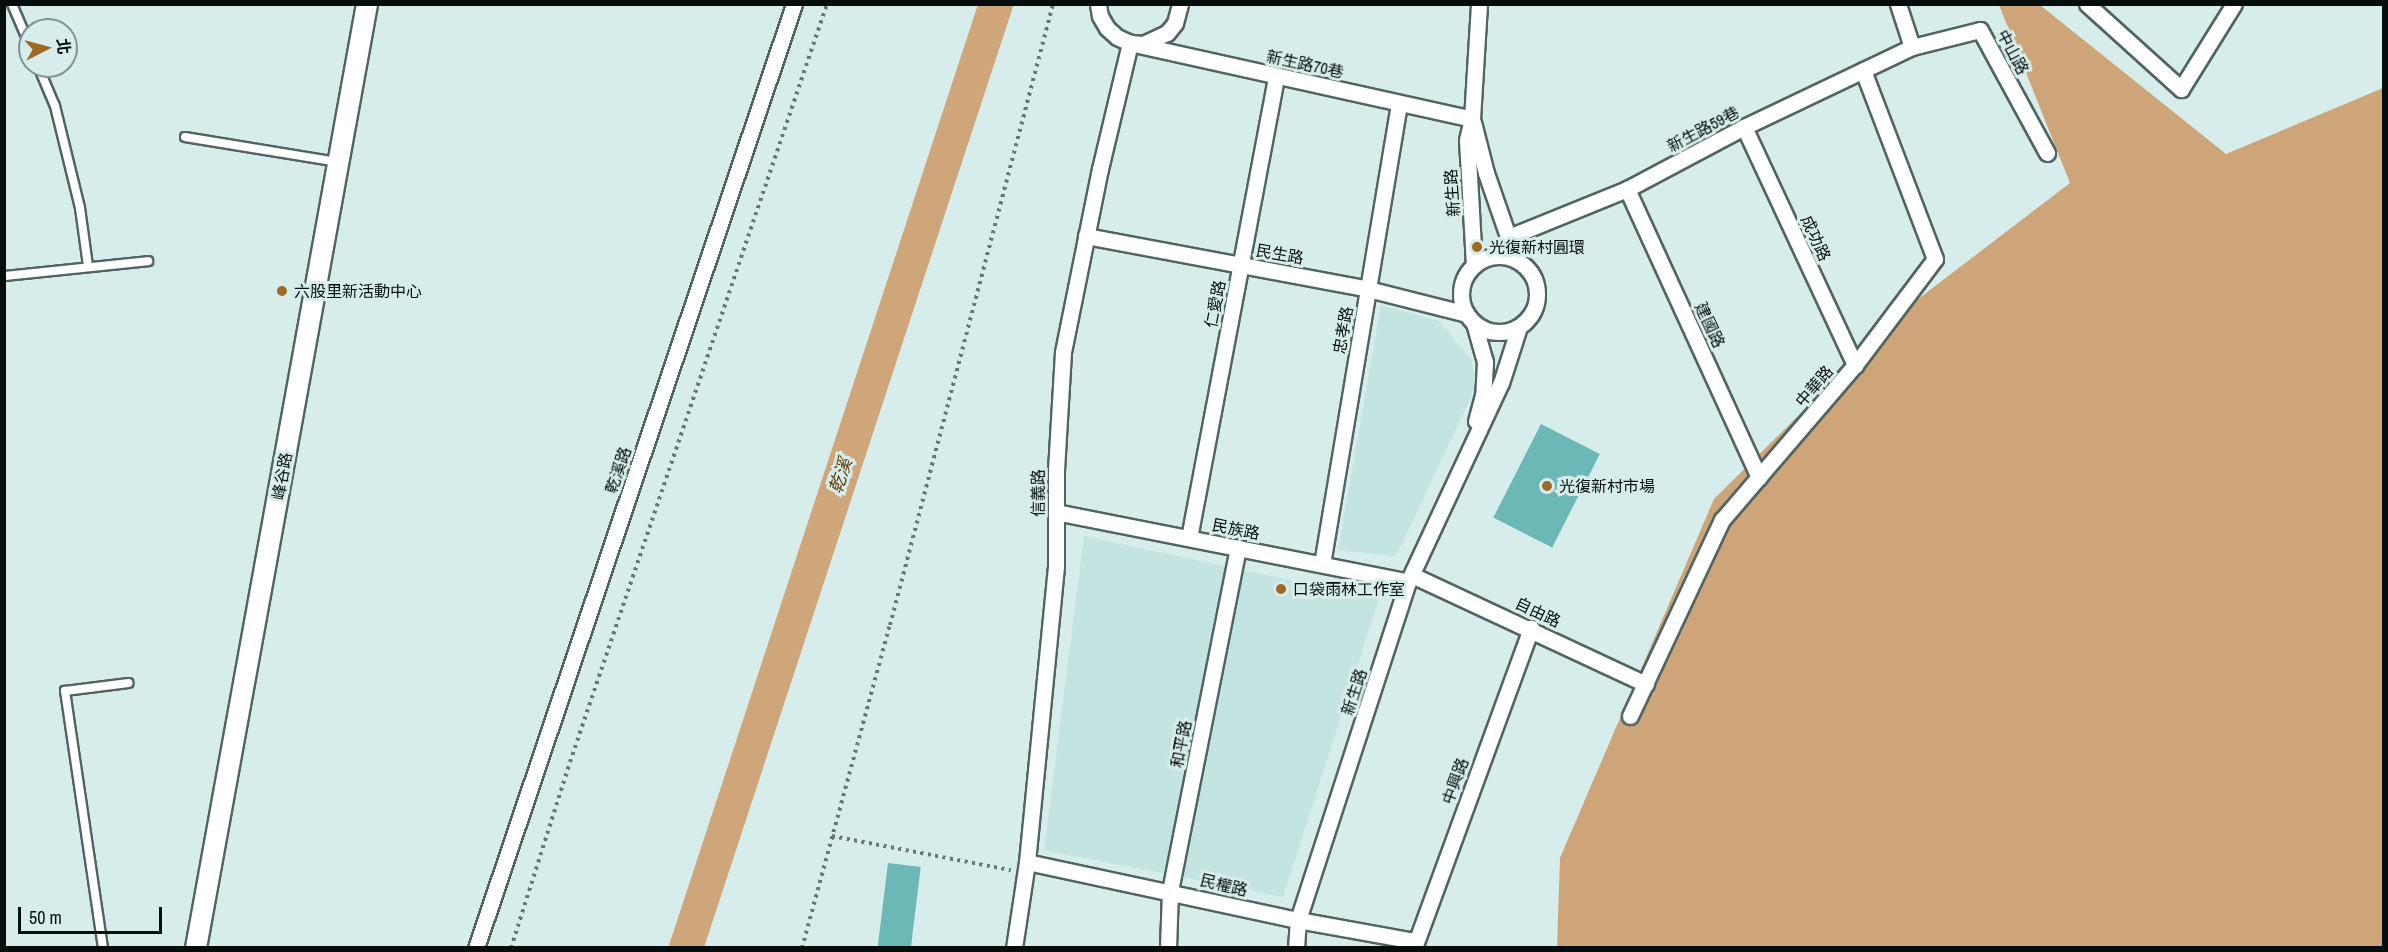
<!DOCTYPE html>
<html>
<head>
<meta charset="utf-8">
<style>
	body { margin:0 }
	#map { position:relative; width:2388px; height:952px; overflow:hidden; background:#d7edec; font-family:"Archivo Narrow","Noto Sans TC",sans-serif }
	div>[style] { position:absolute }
	.built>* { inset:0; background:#c4e4e2 }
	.forest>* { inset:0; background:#cea579 }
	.river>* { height:34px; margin:-17px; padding:0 17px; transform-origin:17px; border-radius:17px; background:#cfa679 }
	.building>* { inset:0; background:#6bb8b6; transform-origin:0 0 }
	.path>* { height:4px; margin-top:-2px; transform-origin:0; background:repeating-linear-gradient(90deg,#687676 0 3px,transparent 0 7.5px) }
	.roads { filter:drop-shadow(2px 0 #516463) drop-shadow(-2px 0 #516463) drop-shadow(0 2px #516463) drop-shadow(0 -2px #516463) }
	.service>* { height:8px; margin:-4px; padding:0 4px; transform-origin:4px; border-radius:4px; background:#fff }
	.minor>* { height:15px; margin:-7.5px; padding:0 7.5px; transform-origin:7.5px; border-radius:7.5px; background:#fff }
	.minor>.ring { margin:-7.5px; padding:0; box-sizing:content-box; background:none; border:15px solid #fff; border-radius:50% }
	.tertiary>* { height:20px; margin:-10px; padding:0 10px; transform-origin:10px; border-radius:10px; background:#fff }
	.dots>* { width:16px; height:16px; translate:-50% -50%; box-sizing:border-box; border:3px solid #d7edec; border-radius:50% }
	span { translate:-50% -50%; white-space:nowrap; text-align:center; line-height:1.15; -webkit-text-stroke:6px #d7edec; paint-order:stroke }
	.street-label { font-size:16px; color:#060d0d }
	.poi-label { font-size:16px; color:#060d0d }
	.left { translate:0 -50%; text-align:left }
	.water-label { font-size:18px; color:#633b01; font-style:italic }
	.frame { position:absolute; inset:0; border:6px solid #060d0d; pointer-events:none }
	.north { position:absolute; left:18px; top:18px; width:60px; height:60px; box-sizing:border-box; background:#d7edec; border:2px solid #839393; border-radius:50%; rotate:84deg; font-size:16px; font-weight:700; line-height:24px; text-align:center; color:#060d0d }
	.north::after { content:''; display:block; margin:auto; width:21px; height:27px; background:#9f6923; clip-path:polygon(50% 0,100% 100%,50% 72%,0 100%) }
	.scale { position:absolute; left:18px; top:907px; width:144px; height:27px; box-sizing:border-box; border:3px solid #060d0d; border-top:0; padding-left:8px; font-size:18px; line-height:21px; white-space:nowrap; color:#060d0d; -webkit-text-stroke:4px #d7edec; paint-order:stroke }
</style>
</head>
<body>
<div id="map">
	<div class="built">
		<i style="clip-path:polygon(1381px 305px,1439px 321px,1472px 361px,1475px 389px,1396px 556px,1338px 550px)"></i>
		<i style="clip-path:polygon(1084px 536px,1379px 599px,1283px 897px,1044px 850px)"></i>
	</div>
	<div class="forest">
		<i style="clip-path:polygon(1999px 5px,2040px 5px,2226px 154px,2383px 88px,2383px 947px,1557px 948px,1560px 858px,1714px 499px,1909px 306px,2070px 183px)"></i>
	</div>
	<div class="river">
		<i style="left:686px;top:948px;width:994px;rotate:-71.82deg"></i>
	</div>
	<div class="building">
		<i style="left:1541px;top:424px;width:66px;height:105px;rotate:27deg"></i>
		<i style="left:888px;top:863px;width:33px;height:86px;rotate:7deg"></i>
	</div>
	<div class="path">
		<i style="left:832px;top:836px;width:182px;rotate:10.8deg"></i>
		<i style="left:511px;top:948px;width:195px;rotate:-72.4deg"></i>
		<i style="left:570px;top:762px;width:800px;rotate:-71.27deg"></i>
		<i style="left:802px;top:948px;width:335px;rotate:-74.8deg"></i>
		<i style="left:890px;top:625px;width:642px;rotate:-75.29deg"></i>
	</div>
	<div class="roads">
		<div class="service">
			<i style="left:12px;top:4px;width:46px;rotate:66.8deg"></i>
			<i style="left:38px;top:66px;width:43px;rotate:67deg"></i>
			<i style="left:55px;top:106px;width:105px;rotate:76.2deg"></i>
			<i style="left:80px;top:208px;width:59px;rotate:82.1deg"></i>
			<i style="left:185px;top:137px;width:154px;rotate:9.3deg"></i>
			<i style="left:4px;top:276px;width:145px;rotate:-5.9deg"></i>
			<i style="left:103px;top:948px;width:260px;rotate:-98.4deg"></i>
			<i style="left:65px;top:691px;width:64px;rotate:-7.1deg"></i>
		</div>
		<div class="minor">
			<i style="left:1098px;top:4px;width:12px;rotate:81deg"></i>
			<i style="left:1100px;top:16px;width:14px;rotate:60deg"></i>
			<i style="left:1107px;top:28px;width:13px;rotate:42deg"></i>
			<i style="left:1117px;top:37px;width:14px;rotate:25deg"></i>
			<i style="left:1130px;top:43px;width:13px;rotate:4deg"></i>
			<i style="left:1143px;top:44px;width:26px;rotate:-25deg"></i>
			<i style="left:1167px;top:33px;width:13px;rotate:-51deg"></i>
			<i style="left:1175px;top:23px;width:20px;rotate:-75deg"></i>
			<i style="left:1898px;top:4px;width:45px;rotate:72deg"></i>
			<i style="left:2087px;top:4px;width:127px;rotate:42.1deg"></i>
			<i style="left:2181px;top:89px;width:100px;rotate:-58.1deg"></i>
			<i style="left:1473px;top:122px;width:53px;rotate:75.7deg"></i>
			<i style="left:1486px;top:173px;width:76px;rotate:70.9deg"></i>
			<i style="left:1744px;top:127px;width:263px;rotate:65deg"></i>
			<i style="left:1627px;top:189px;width:317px;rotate:65.4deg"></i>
			<i style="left:1086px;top:236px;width:287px;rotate:10.6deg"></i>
			<i style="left:1368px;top:289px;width:102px;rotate:14.2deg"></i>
			<i style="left:1509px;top:237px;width:127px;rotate:-22.1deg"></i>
			<i style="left:1627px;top:189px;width:132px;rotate:-27.9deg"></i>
			<i style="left:1744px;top:127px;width:186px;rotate:-25.5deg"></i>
			<i style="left:1912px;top:47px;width:70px;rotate:-14deg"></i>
			<i style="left:1980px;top:30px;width:140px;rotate:61.4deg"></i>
			<i class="ring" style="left:1461px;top:256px;width:61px;height:61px"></i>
			<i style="left:1474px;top:265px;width:125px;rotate:-93.2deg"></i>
			<i style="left:1467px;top:140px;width:22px;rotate:-77deg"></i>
			<i style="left:1472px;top:119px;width:115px;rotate:-86.5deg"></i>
			<i style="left:1474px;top:323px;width:41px;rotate:74.2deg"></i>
			<i style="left:1485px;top:362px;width:33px;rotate:93deg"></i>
			<i style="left:1483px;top:395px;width:27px;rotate:105deg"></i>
			<i style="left:1056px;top:512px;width:359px;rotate:11.2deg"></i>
			<i style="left:1189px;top:538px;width:470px;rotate:-79.3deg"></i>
			<i style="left:1322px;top:564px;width:467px;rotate:-80.5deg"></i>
			<i style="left:1412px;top:575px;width:258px;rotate:25deg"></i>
			<i style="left:1630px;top:716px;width:217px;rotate:-64.9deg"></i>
			<i style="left:1722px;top:520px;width:204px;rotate:-49.4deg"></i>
			<i style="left:1855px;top:365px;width:133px;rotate:-53deg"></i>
			<i style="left:1935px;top:259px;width:202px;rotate:-110.9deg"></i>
			<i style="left:1027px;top:862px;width:277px;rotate:12.1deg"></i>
			<i style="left:1298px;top:920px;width:119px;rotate:10.2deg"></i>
			<i style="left:476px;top:948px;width:996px;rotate:-71.38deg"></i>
			<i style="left:1014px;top:948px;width:87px;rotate:-81.4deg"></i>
			<i style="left:1027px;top:862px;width:297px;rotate:-84.4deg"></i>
			<i style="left:1056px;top:566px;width:96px;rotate:-90deg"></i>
			<i style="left:1056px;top:470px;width:118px;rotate:-86.6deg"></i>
			<i style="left:1063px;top:352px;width:187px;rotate:-78.6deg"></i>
			<i style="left:1100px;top:169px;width:130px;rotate:-76.6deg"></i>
			<i style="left:1130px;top:43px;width:350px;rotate:12.5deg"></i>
			<i style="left:1168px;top:948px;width:57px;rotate:-88deg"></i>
			<i style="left:1170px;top:891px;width:350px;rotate:-78.8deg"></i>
			<i style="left:1296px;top:948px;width:28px;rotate:-86deg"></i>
			<i style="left:1298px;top:920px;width:355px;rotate:-72deg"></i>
			<i style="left:1408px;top:582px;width:220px;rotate:-65deg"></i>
			<i style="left:1501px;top:383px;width:59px;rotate:-72.2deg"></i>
			<i style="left:1414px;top:948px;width:341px;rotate:-69.9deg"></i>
		</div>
		<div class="tertiary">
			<i style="left:196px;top:948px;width:959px;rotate:-79.73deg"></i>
		</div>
	</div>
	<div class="dots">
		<i style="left:1477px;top:247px;background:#9f6923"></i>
		<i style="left:282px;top:291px;background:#9f6923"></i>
		<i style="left:1547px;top:486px;background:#9f6923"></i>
		<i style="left:1281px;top:589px;background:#9f6923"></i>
	</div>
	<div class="street-label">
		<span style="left:2013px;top:52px;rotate:62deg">中山路</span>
		<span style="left:1305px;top:64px;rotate:12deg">新生路70巷</span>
		<span style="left:1703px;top:129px;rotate:-28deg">新生路59巷</span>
		<span style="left:1452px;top:193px;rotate:-94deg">新生路</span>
		<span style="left:1816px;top:238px;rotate:65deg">成功路</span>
		<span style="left:1280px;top:254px;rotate:10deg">民生路</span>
		<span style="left:1215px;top:304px;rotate:-79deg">仁愛路</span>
		<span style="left:1710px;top:325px;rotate:65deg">建國路</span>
		<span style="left:1343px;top:330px;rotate:-80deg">忠孝路</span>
		<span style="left:1814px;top:386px;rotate:-49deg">中華路</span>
		<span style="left:618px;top:470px;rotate:-71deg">乾溪路</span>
		<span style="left:282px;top:476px;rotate:-80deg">峰谷路</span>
		<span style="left:1038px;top:493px;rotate:-90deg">信義路</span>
		<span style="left:1236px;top:529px;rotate:11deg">民族路</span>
		<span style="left:1538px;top:612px;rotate:25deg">自由路</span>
		<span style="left:1354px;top:692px;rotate:-72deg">新生路</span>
		<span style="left:1181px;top:744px;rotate:-79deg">和平路</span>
		<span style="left:1455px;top:781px;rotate:-70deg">中興路</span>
		<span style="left:1224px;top:885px;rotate:13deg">民權路</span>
	</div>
	<div class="poi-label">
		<span class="left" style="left:1489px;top:247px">光復新村圓環</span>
		<span class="left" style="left:294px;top:291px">六股里新活動中心</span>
		<span class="left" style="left:1559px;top:486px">光復新村市場</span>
		<span class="left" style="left:1293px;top:589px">口袋雨林工作室</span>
	</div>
	<div class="water-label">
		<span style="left:841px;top:476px;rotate:-72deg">乾溪</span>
	</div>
	<div class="frame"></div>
	<div class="north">北</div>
	<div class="scale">50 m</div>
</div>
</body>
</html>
